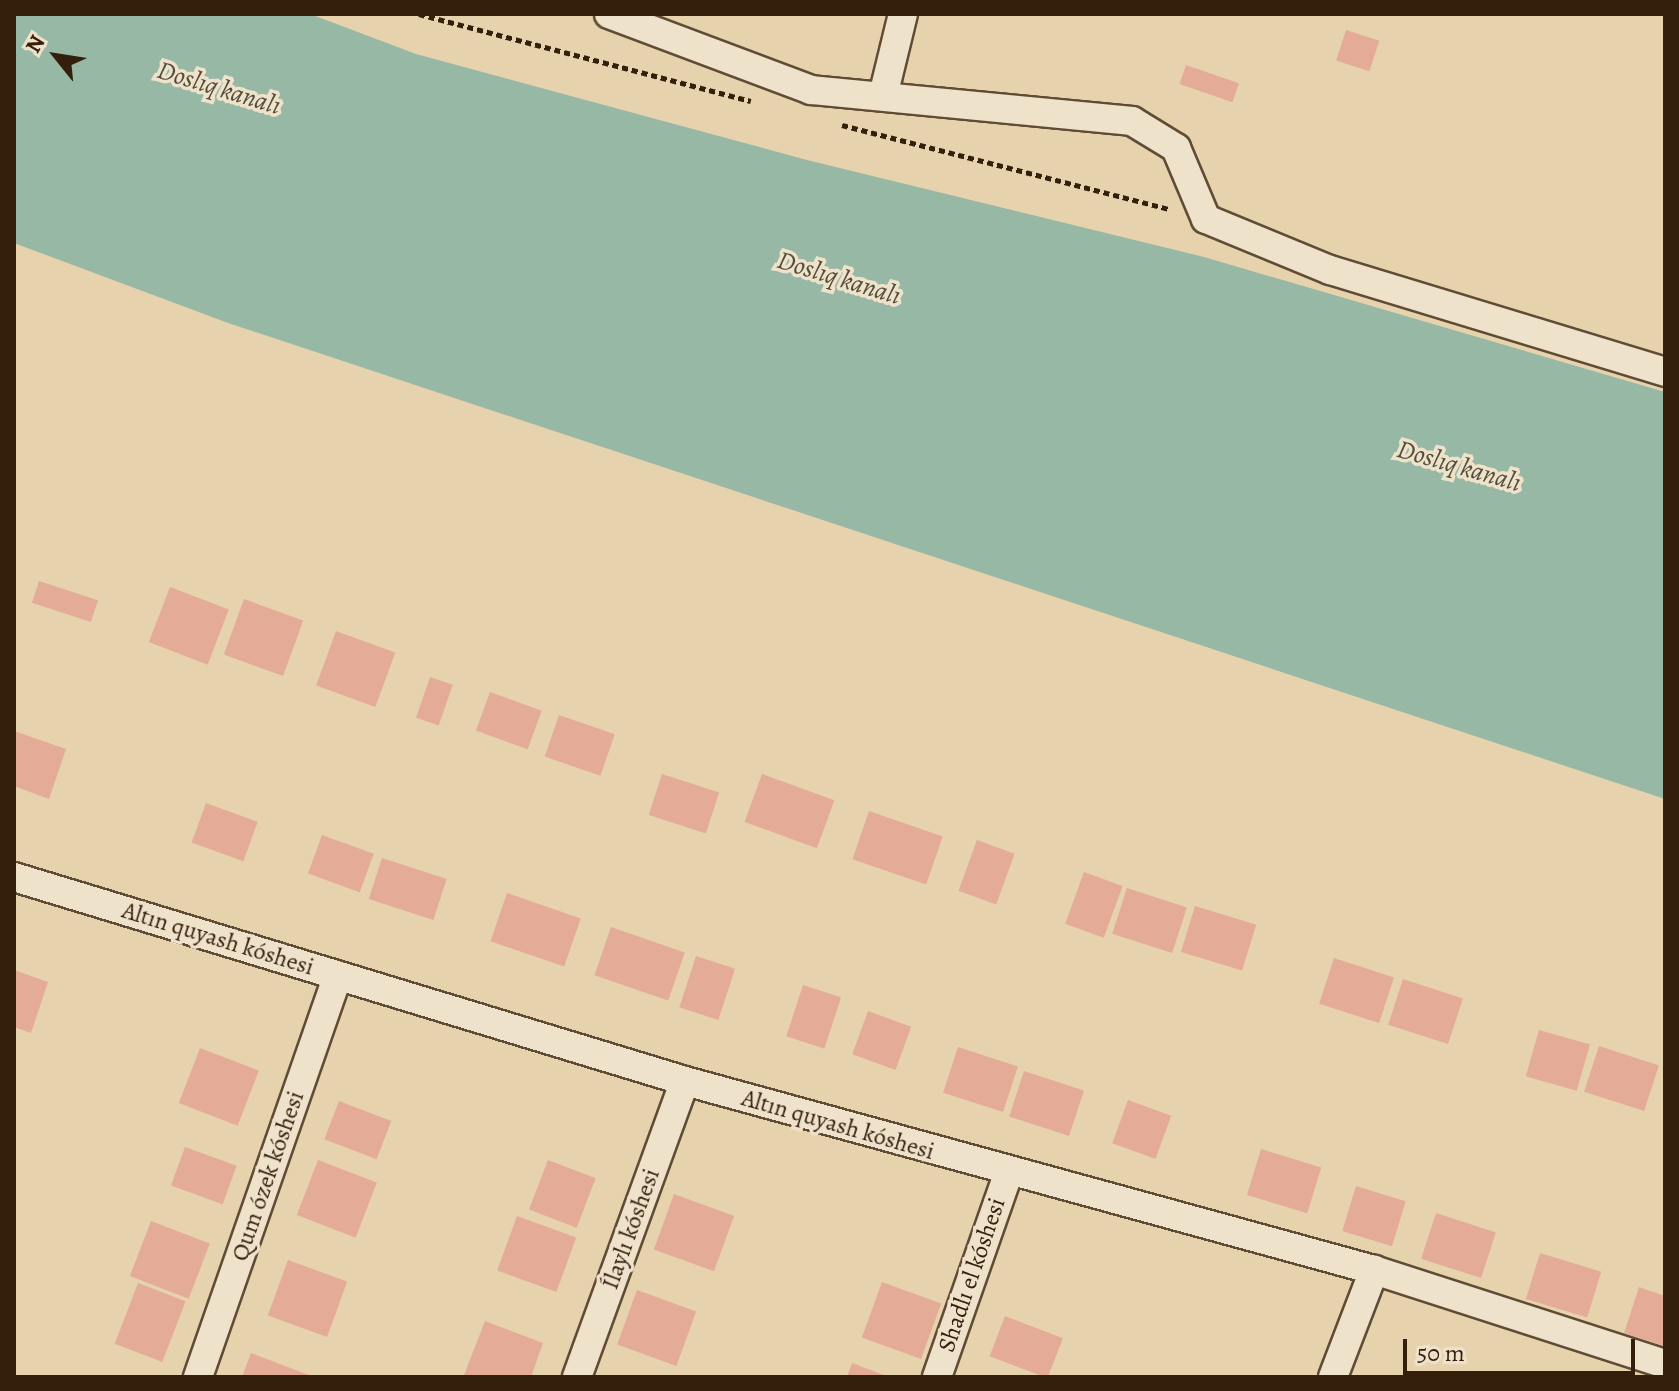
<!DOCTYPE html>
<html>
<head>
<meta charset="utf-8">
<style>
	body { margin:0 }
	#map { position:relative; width:1679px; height:1391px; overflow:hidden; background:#e6d2ad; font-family:Alegreya,serif }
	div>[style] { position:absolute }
	.water>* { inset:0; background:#97b8a5 }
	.building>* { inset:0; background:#e4ac97; transform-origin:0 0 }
	.path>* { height:5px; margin-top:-2.5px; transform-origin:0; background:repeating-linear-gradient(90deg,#341f0d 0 6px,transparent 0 10px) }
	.roads { filter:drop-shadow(2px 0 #604c35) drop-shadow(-2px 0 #604c35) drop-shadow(0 2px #604c35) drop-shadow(0 -2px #604c35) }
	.street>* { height:28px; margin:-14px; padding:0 14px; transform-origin:14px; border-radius:14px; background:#efe2ca }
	span { translate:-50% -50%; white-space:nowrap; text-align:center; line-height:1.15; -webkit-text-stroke:7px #efe2ca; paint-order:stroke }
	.street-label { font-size:24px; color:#341f0d }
	.water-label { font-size:26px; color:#524d3b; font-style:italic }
	.frame { position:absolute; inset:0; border:16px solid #341f0d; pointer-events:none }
	.north { position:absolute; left:16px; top:16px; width:80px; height:80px; -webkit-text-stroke:6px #efe2ca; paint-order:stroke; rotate:300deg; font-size:22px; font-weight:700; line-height:32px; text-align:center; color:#341f0d }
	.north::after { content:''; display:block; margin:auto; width:28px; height:36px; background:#341f0d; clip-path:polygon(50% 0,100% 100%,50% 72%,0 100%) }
	.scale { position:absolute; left:1403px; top:1339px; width:232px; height:36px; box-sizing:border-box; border:4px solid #341f0d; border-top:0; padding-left:10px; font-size:24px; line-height:28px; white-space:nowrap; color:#341f0d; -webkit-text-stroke:6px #efe2ca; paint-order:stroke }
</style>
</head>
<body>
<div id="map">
	<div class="water">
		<i style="clip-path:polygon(14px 14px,310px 14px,416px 54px,807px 160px,1204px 257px,1665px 392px,1665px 799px,228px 323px,14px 243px)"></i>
	</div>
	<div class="building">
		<i style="left:1346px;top:30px;width:35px;height:32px;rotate:18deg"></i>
		<i style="left:1186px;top:65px;width:56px;height:20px;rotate:19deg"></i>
		<i style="left:39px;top:581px;width:62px;height:23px;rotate:18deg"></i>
		<i style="left:170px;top:587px;width:63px;height:59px;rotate:21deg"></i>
		<i style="left:244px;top:599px;width:63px;height:59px;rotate:20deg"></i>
		<i style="left:336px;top:631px;width:63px;height:58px;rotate:20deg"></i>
		<i style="left:430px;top:677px;width:24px;height:43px;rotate:19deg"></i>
		<i style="left:490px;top:692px;width:55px;height:41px;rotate:20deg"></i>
		<i style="left:559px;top:715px;width:59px;height:44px;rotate:19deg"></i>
		<i style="clip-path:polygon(14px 731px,66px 749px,49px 799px,14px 786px)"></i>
		<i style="left:662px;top:774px;width:60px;height:43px;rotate:18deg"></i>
		<i style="left:762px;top:774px;width:77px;height:51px;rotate:20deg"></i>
		<i style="left:206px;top:803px;width:55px;height:42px;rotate:20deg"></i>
		<i style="left:869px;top:811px;width:78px;height:51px;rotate:19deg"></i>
		<i style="left:322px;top:835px;width:55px;height:41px;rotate:20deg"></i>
		<i style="left:977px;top:840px;width:40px;height:54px;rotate:20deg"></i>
		<i style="left:382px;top:858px;width:68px;height:43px;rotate:18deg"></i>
		<i style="left:1084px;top:872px;width:41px;height:55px;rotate:20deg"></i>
		<i style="left:1127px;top:888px;width:63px;height:48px;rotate:18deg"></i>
		<i style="left:507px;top:893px;width:78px;height:51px;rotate:19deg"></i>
		<i style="left:1195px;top:906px;width:64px;height:48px;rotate:17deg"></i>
		<i style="left:611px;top:927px;width:78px;height:51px;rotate:19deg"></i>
		<i style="left:696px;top:956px;width:41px;height:54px;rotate:18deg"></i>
		<i style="left:1334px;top:958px;width:63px;height:48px;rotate:18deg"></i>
		<i style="clip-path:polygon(14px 970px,48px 982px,31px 1033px,14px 1027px)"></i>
		<i style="left:1403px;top:979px;width:63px;height:48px;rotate:18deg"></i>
		<i style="left:803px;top:985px;width:40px;height:54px;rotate:18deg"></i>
		<i style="left:868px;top:1011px;width:46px;height:46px;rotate:20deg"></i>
		<i style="left:1539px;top:1030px;width:53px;height:48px;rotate:16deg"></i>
		<i style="left:1599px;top:1046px;width:63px;height:48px;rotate:18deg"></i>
		<i style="left:958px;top:1047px;width:63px;height:48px;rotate:18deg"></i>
		<i style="left:200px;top:1048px;width:63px;height:59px;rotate:21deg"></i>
		<i style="left:1024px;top:1071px;width:63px;height:48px;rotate:18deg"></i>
		<i style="left:1128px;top:1100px;width:46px;height:46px;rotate:20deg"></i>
		<i style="left:339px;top:1101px;width:56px;height:41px;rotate:21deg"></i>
		<i style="left:185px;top:1147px;width:55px;height:41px;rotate:20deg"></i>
		<i style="left:1261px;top:1149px;width:63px;height:48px;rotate:17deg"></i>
		<i style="left:318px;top:1160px;width:63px;height:59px;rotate:21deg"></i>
		<i style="left:548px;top:1160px;width:51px;height:53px;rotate:21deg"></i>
		<i style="left:1356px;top:1186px;width:52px;height:47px;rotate:17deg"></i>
		<i style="left:674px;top:1194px;width:64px;height:59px;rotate:20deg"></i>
		<i style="left:1436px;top:1213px;width:63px;height:48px;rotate:18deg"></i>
		<i style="left:517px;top:1216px;width:63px;height:58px;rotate:20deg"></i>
		<i style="left:151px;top:1221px;width:63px;height:59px;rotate:21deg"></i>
		<i style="left:1540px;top:1253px;width:64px;height:48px;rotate:17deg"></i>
		<i style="left:288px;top:1260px;width:63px;height:59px;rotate:20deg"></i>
		<i style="left:882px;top:1282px;width:63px;height:59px;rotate:20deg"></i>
		<i style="left:138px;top:1283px;width:51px;height:65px;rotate:21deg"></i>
		<i style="clip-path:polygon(1639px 1287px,1665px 1296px,1665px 1346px,1624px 1333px)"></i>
		<i style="left:637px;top:1290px;width:63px;height:58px;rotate:20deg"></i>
		<i style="left:1005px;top:1316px;width:62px;height:43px;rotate:21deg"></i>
		<i style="clip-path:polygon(485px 1321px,543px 1343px,531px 1377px,464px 1375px)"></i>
		<i style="clip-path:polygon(251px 1353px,309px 1375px,308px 1377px,242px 1377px)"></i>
		<i style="clip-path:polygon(852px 1363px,889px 1377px,847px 1377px)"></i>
	</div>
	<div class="path">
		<i style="left:419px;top:14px;width:343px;rotate:14.7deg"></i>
		<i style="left:842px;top:125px;width:338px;rotate:14.4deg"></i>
	</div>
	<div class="roads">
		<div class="street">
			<i style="left:609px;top:14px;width:216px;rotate:20.6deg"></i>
			<i style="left:811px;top:90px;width:322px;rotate:5.5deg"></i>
			<i style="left:1132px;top:121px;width:52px;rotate:31.5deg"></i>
			<i style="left:1176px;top:148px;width:77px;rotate:67.1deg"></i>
			<i style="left:1206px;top:219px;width:134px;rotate:22.4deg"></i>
			<i style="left:1330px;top:270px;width:350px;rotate:16.9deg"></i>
			<i style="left:883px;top:96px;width:84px;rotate:-76.3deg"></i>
			<i style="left:14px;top:877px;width:701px;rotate:16.91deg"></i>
			<i style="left:685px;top:1081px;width:714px;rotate:15.34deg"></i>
			<i style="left:1374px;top:1270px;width:306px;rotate:17.9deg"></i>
			<i style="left:198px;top:1377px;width:425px;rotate:-70.8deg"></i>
			<i style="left:577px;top:1377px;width:315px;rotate:-70deg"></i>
			<i style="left:937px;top:1377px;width:215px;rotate:-70.7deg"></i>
			<i style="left:1333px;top:1377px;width:115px;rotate:-69deg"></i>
		</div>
	</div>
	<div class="street-label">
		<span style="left:218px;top:939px;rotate:17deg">Altın quyash kóshesi</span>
		<span style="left:838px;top:1125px;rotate:16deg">Altın quyash kóshesi</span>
		<span style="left:268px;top:1176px;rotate:-71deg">Qum ózek kóshesi</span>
		<span style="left:631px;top:1229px;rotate:-70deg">Ílaylı kóshesi</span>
		<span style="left:972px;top:1275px;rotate:-71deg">Shadlı el kóshesi</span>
	</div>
	<div class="water-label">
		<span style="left:219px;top:88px;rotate:17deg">Doslıq kanalı</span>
		<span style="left:839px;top:278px;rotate:17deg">Doslıq kanalı</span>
		<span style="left:1459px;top:466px;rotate:16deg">Doslıq kanalı</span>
	</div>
	<div class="frame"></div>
	<div class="north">N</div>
	<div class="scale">50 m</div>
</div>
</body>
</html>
